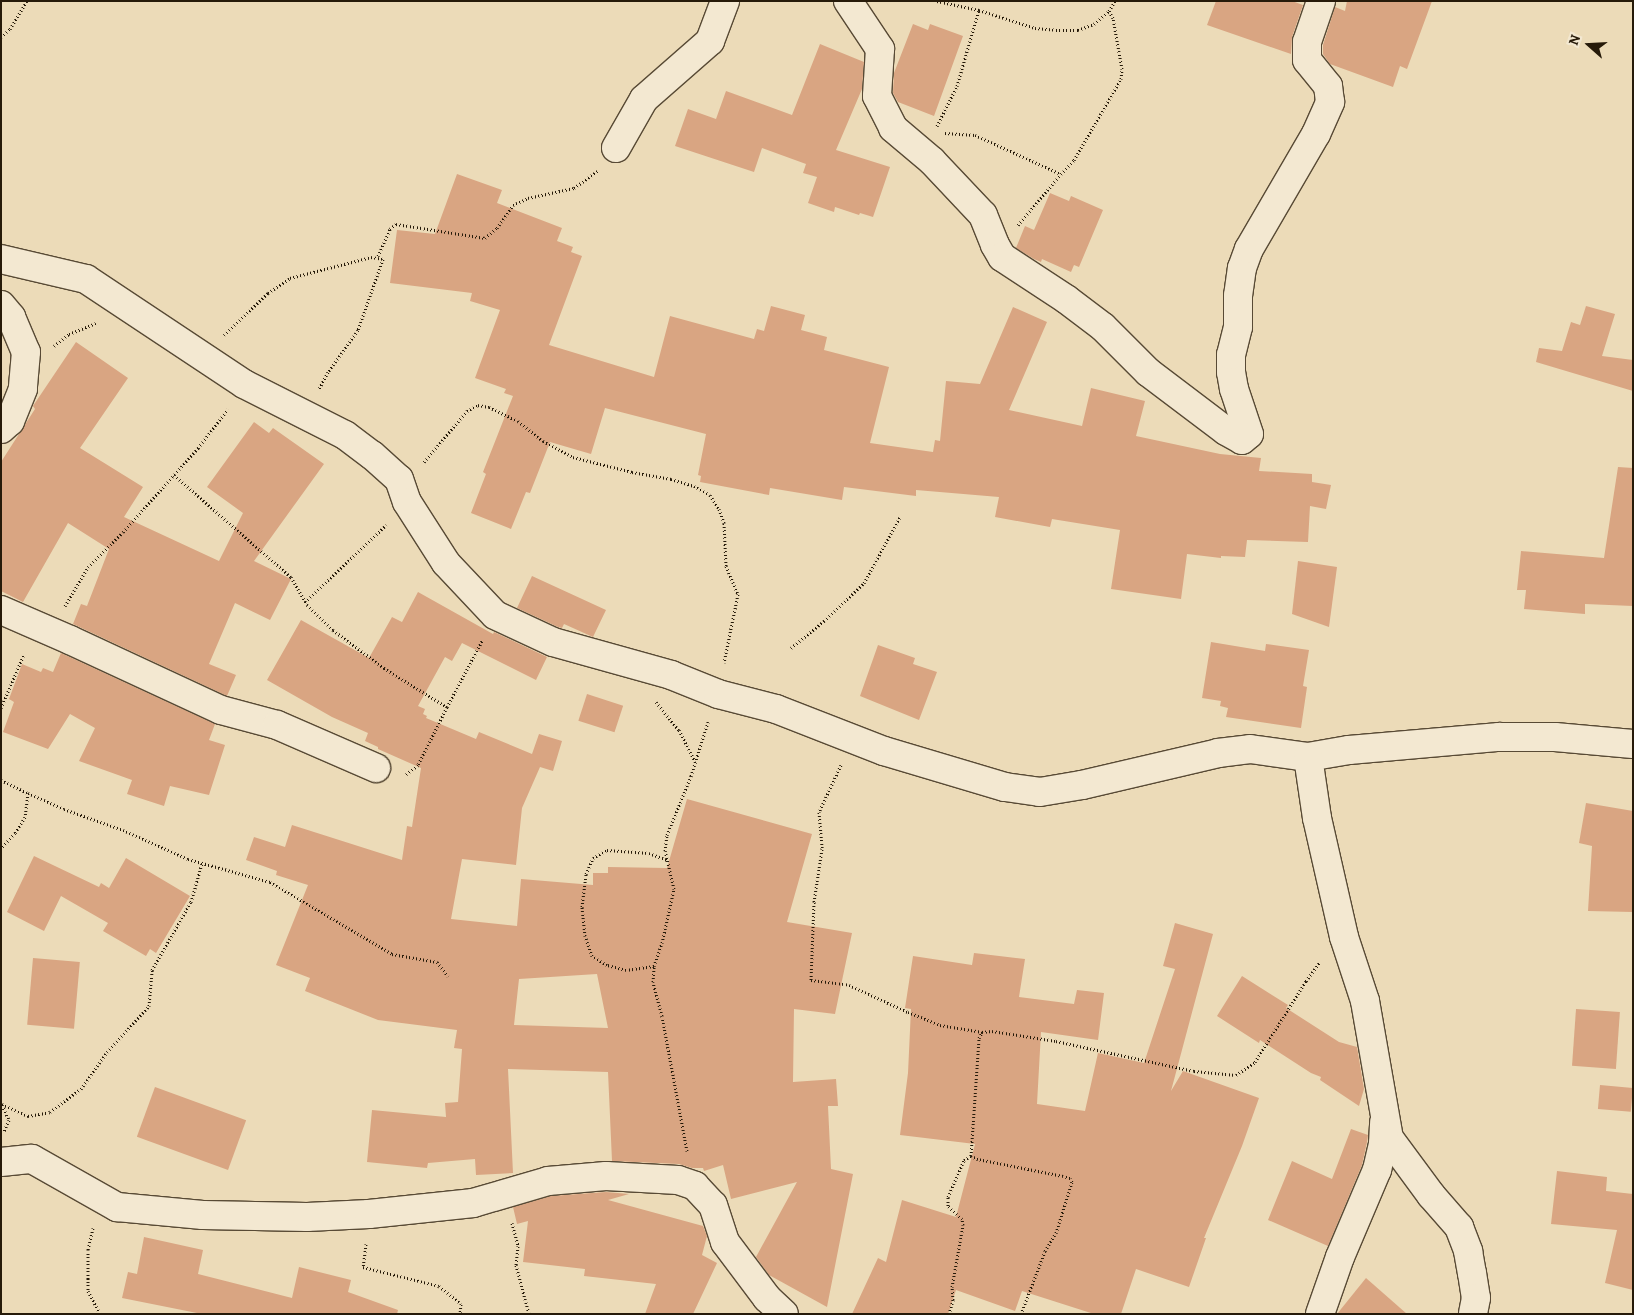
<!DOCTYPE html>
<html>
<head>
<meta charset="utf-8">
<style>
	body { margin:0 }
	#map { position:relative; width:1634px; height:1315px; overflow:hidden; background:#ecdbb8; font-family:Alegreya,serif }
	div>[style] { position:absolute }
	.building>* { inset:0; background:#d9a582; transform-origin:0 0 }
	.path>* { height:3px; margin-top:-1.5px; transform-origin:0; background:repeating-linear-gradient(90deg,#261a09 0 1px,transparent 0 3.5px) }
	.roads { filter:drop-shadow(1px 0 #584a35) drop-shadow(-1px 0 #584a35) drop-shadow(0 1px #584a35) drop-shadow(0 -1px #584a35) }
	.minor>* { height:28px; margin:-14px; padding:0 14px; transform-origin:14px; border-radius:14px; background:#f3e8d1 }
	span { translate:-50% -50%; white-space:nowrap; text-align:center; line-height:1.15; -webkit-text-stroke:4px #f3e8d1; paint-order:stroke }
	.frame { position:absolute; inset:0; border:2px solid #261a09; pointer-events:none }
	.north { position:absolute; left:1564px; top:20px; width:50px; height:50px; -webkit-text-stroke:4px #f3e8d1; paint-order:stroke; rotate:289deg; font-size:14px; font-weight:700; line-height:20px; text-align:center; color:#261a09 }
	.north::after { content:''; display:block; margin:auto; width:18px; height:22px; background:#261a09; clip-path:polygon(50% 0,100% 100%,50% 72%,0 100%) }
</style>
</head>
<body>
<div id="map">
	<div class="building">
		<i style="clip-path:polygon(1216px 1px,1292px 1px,1303px 5px,1292px 37px,1291px 54px,1207px 25px)"></i>
		<i style="clip-path:polygon(1347px 1px,1432px 1px,1407px 69px,1400px 66px,1393px 87px,1330px 64px,1323px 54px,1323px 45px,1335px 7px,1345px 11px)"></i>
		<i style="clip-path:polygon(913px 24px,928px 30px,930px 24px,963px 36px,934px 116px,898px 102px,893px 93px,894px 73px)"></i>
		<i style="clip-path:polygon(820px 44px,864px 62px,862px 89px,836px 150px,890px 167px,873px 217px,860px 213px,859px 215px,835px 207px,834px 212px,808px 203px,817px 177px,803px 173px,806px 164px,762px 148px,754px 172px,675px 146px,688px 109px,716px 119px,726px 91px,792px 115px)"></i>
		<i style="clip-path:polygon(457px 174px,502px 190px,497px 203px,562px 228px,557px 241px,573px 247px,571px 252px,582px 256px,549px 345px,654px 377px,670px 316px,754px 339px,757px 329px,764px 331px,771px 306px,805px 315px,801px 330px,827px 337px,824px 350px,889px 367px,870px 443px,933px 452px,935px 440px,940px 441px,946px 381px,980px 384px,1013px 307px,1047px 322px,1009px 410px,1082px 426px,1091px 388px,1145px 401px,1136px 436px,1220px 454px,1261px 458px,1259px 471px,1312px 474px,1312px 482px,1331px 485px,1326px 509px,1310px 506px,1308px 542px,1247px 540px,1245px 557px,1221px 556px,1221px 558px,1187px 554px,1181px 599px,1111px 589px,1120px 530px,1052px 519px,1050px 527px,995px 517px,999px 497px,916px 490px,916px 496px,844px 487px,842px 500px,770px 488px,769px 495px,700px 482px,701px 476px,698px 475px,706px 434px,605px 408px,591px 454px,550px 442px,530px 493px,526px 492px,511px 529px,471px 513px,486px 474px,483px 472px,513px 396px,504px 393px,506px 389px,475px 378px,500px 310px,470px 301px,472px 293px,390px 283px,397px 230px,435px 234px)"></i>
		<i style="clip-path:polygon(1050px 193px,1069px 201px,1071px 196px,1103px 210px,1079px 267px,1074px 265px,1071px 272px,1042px 259px,1041px 262px,1034px 259px,1016px 248px,1025px 226px,1034px 230px)"></i>
		<i style="clip-path:polygon(1586px 306px,1615px 314px,1602px 356px,1633px 360px,1633px 391px,1536px 362px,1539px 348px,1562px 351px,1571px 322px,1580px 325px)"></i>
		<i style="clip-path:polygon(76px 342px,128px 378px,80px 448px,143px 487px,124px 517px,219px 561px,243px 513px,207px 487px,254px 422px,269px 433px,273px 428px,324px 464px,254px 561px,291px 579px,270px 620px,235px 603px,209px 664px,236px 675px,227px 696px,73px 624px,81px 604px,87px 606px,109px 549px,68px 523px,23px 602px,1px 591px,1px 462px,35px 409px,33px 406px)"></i>
		<i style="clip-path:polygon(1618px 467px,1633px 468px,1633px 606px,1585px 604px,1585px 614px,1524px 609px,1526px 590px,1517px 590px,1521px 551px,1604px 558px)"></i>
		<i style="clip-path:polygon(1298px 561px,1337px 567px,1329px 627px,1292px 614px)"></i>
		<i style="clip-path:polygon(532px 576px,606px 610px,593px 637px,564px 624px,562px 628px,558px 627px,517px 608px)"></i>
		<i style="clip-path:polygon(evenodd,418px 592px,493px 634px,494px 632px,547px 657px,536px 680px,462px 643px,452px 661px,445px 657px,418px 706px,425px 709px,423px 714px,427px 716px,426px 718px,476px 739px,479px 732px,532px 754px,539px 734px,562px 741px,553px 771px,540px 767px,522px 808px,516px 865px,462px 859px,451px 919px,517px 926px,521px 879px,593px 885px,593px 873px,608px 873px,608px 867px,667px 868px,687px 799px,812px 834px,787px 922px,852px 933px,835px 1014px,794px 1009px,793px 1082px,836px 1079px,838px 1106px,828px 1106px,831px 1169px,853px 1174px,827px 1307px,769px 1275px,756px 1257px,797px 1182px,731px 1199px,723px 1165px,704px 1171px,703px 1168px,692px 1168px,679px 1164px,612px 1161px,608px 1072px,508px 1069px,513px 1173px,476px 1175px,475px 1159px,428px 1163px,427px 1168px,367px 1162px,372px 1110px,446px 1117px,445px 1103px,458px 1102px,462px 1049px,454px 1048px,457px 1030px,378px 1020px,305px 991px,310px 978px,276px 965px,308px 885px,276px 875px,277px 871px,246px 860px,254px 837px,285px 847px,292px 825px,402px 860px,407px 826px,412px 827px,421px 768px,378px 749px,378px 747px,365px 741px,368px 733px,332px 717px,267px 680px,301px 620px,369px 658px,392px 617px,402px 622px,418px 592px,597px 974px,608px 1028px,514px 1025px,519px 979px,597px 974px)"></i>
		<i style="clip-path:polygon(1211px 642px,1265px 651px,1266px 644px,1309px 650px,1303px 686px,1307px 687px,1301px 728px,1226px 717px,1228px 708px,1220px 706px,1221px 701px,1202px 698px)"></i>
		<i style="clip-path:polygon(878px 645px,915px 658px,913px 664px,937px 672px,919px 720px,860px 696px)"></i>
		<i style="clip-path:polygon(61px 653px,215px 724px,209px 740px,225px 745px,209px 795px,170px 786px,164px 806px,127px 794px,132px 780px,79px 761px,95px 728px,70px 714px,48px 749px,3px 732px,14px 702px,9px 699px,22px 664px,41px 672px,43px 668px,53px 672px)"></i>
		<i style="left:587px;top:694px;width:38px;height:28px;rotate:18deg"></i>
		<i style="clip-path:polygon(1586px 803px,1633px 811px,1633px 912px,1588px 911px,1592px 846px,1579px 843px)"></i>
		<i style="clip-path:polygon(34px 856px,99px 887px,101px 883px,109px 888px,126px 858px,190px 896px,156px 953px,150px 949px,146px 956px,103px 931px,108px 923px,61px 896px,44px 931px,7px 912px)"></i>
		<i style="clip-path:polygon(1175px 923px,1213px 934px,1171px 1091px,1183px 1071px,1259px 1098px,1242px 1146px,1204px 1238px,1206px 1238px,1189px 1287px,1136px 1269px,1121px 1314px,1094px 1314px,1022px 1291px,1015px 1311px,956px 1290px,948px 1314px,852px 1314px,878px 1258px,886px 1262px,902px 1200px,956px 1217px,975px 1144px,900px 1135px,908px 1073px,911px 1009px,905px 1008px,913px 956px,972px 965px,974px 953px,1025px 959px,1019px 997px,1074px 1004px,1077px 990px,1104px 993px,1098px 1040px,1041px 1032px,1037px 1104px,1085px 1111px,1098px 1053px,1144px 1063px,1175px 969px,1163px 966px)"></i>
		<i style="left:33px;top:958px;width:47px;height:67px;rotate:5deg"></i>
		<i style="clip-path:polygon(1242px 976px,1288px 1005px,1286px 1008px,1339px 1042px,1357px 1047px,1364px 1089px,1359px 1106px,1320px 1080px,1321px 1077px,1311px 1073px,1260px 1040px,1259px 1043px,1217px 1016px)"></i>
		<i style="left:1576px;top:1009px;width:44px;height:57px;rotate:4deg"></i>
		<i style="left:1600px;top:1085px;width:33px;height:24px;rotate:5deg"></i>
		<i style="left:155px;top:1087px;width:97px;height:53px;rotate:20deg"></i>
		<i style="clip-path:polygon(1351px 1129px,1368px 1135px,1367px 1142px,1362px 1165px,1328px 1246px,1268px 1220px,1292px 1161px,1332px 1179px)"></i>
		<i style="clip-path:polygon(1557px 1171px,1607px 1177px,1606px 1191px,1633px 1194px,1633px 1290px,1605px 1283px,1617px 1230px,1551px 1224px)"></i>
		<i style="clip-path:polygon(606px 1192px,629px 1194px,608px 1200px,703px 1226px,707px 1236px,702px 1255px,717px 1263px,693px 1314px,645px 1314px,656px 1284px,584px 1276px,585px 1269px,523px 1262px,528px 1221px,517px 1224px,513px 1207px,551px 1196px)"></i>
		<i style="clip-path:polygon(144px 1237px,203px 1250px,198px 1274px,292px 1298px,299px 1267px,351px 1280px,348px 1292px,398px 1310px,397px 1314px,202px 1314px,122px 1298px,128px 1272px,137px 1274px)"></i>
		<i style="clip-path:polygon(1366px 1278px,1407px 1314px,1337px 1314px)"></i>
	</div>
	<div class="path">
		<i style="left:937px;top:1px;width:43px;rotate:12.1deg"></i>
		<i style="left:979px;top:10px;width:59px;rotate:17.8deg"></i>
		<i style="left:1035px;top:28px;width:21px;rotate:5deg"></i>
		<i style="left:1056px;top:30px;width:22px"></i>
		<i style="left:1078px;top:30px;width:17px;rotate:-21deg"></i>
		<i style="left:1094px;top:24px;width:20px;rotate:-41deg"></i>
		<i style="left:1109px;top:11px;width:12px;rotate:-59deg"></i>
		<i style="left:1px;top:37px;width:12px;rotate:-42deg"></i>
		<i style="left:10px;top:29px;width:33px;rotate:-59deg"></i>
		<i style="left:937px;top:126px;width:45px;rotate:-63.4deg"></i>
		<i style="left:957px;top:86px;width:79px;rotate:-73.9deg"></i>
		<i style="left:945px;top:133px;width:30px;rotate:4deg"></i>
		<i style="left:975px;top:135px;width:94px;rotate:24.4deg"></i>
		<i style="left:1061px;top:174px;width:19px;rotate:-47deg"></i>
		<i style="left:1074px;top:160px;width:94px;rotate:-59.9deg"></i>
		<i style="left:1121px;top:79px;width:10px;rotate:-84deg"></i>
		<i style="left:1122px;top:69px;width:52px;rotate:-100deg"></i>
		<i style="left:1113px;top:18px;width:8px;rotate:-120deg"></i>
		<i style="left:1018px;top:225px;width:67px;rotate:-49.9deg"></i>
		<i style="left:378px;top:256px;width:30px;rotate:-66deg"></i>
		<i style="left:390px;top:229px;width:8px;rotate:-40deg"></i>
		<i style="left:396px;top:224px;width:90px;rotate:8.9deg"></i>
		<i style="left:485px;top:238px;width:16px;rotate:-40deg"></i>
		<i style="left:497px;top:228px;width:28px;rotate:-55deg"></i>
		<i style="left:513px;top:205px;width:17px;rotate:-25deg"></i>
		<i style="left:528px;top:198px;width:47px;rotate:-12.3deg"></i>
		<i style="left:574px;top:188px;width:29px;rotate:-36deg"></i>
		<i style="left:224px;top:335px;width:61px;rotate:-43.7deg"></i>
		<i style="left:268px;top:293px;width:27px;rotate:-34deg"></i>
		<i style="left:290px;top:278px;width:84px;rotate:-14.5deg"></i>
		<i style="left:371px;top:257px;width:12px;rotate:9deg"></i>
		<i style="left:383px;top:259px;width:75px;rotate:109.4deg"></i>
		<i style="left:358px;top:330px;width:52px;rotate:125.5deg"></i>
		<i style="left:328px;top:372px;width:19px;rotate:118deg"></i>
		<i style="left:54px;top:346px;width:19px;rotate:-39deg"></i>
		<i style="left:69px;top:334px;width:29px;rotate:-22deg"></i>
		<i style="left:424px;top:462px;width:67px;rotate:-49.9deg"></i>
		<i style="left:467px;top:411px;width:13px;rotate:-29deg"></i>
		<i style="left:478px;top:405px;width:11px;rotate:10deg"></i>
		<i style="left:489px;top:407px;width:32px;rotate:26deg"></i>
		<i style="left:518px;top:421px;width:32px;rotate:39deg"></i>
		<i style="left:543px;top:441px;width:34px;rotate:28deg"></i>
		<i style="left:573px;top:457px;width:61px;rotate:14.3deg"></i>
		<i style="left:632px;top:472px;width:40px;rotate:10deg"></i>
		<i style="left:671px;top:479px;width:24px;rotate:17deg"></i>
		<i style="left:694px;top:486px;width:18px;rotate:29deg"></i>
		<i style="left:710px;top:495px;width:17px;rotate:57deg"></i>
		<i style="left:719px;top:509px;width:15px;rotate:70deg"></i>
		<i style="left:724px;top:523px;width:43px;rotate:87.3deg"></i>
		<i style="left:726px;top:566px;width:30px;rotate:67deg"></i>
		<i style="left:738px;top:594px;width:70px;rotate:101.5deg"></i>
		<i style="left:174px;top:475px;width:155px;rotate:41.1deg"></i>
		<i style="left:291px;top:577px;width:32px;rotate:60deg"></i>
		<i style="left:307px;top:605px;width:36px;rotate:44deg"></i>
		<i style="left:333px;top:630px;width:64px;rotate:36.7deg"></i>
		<i style="left:384px;top:668px;width:74px;rotate:31.8deg"></i>
		<i style="left:447px;top:707px;width:65px;rotate:116.6deg"></i>
		<i style="left:418px;top:765px;width:16px;rotate:142deg"></i>
		<i style="left:305px;top:602px;width:112px;rotate:-43.5deg"></i>
		<i style="left:65px;top:606px;width:45px;rotate:-59.5deg"></i>
		<i style="left:88px;top:567px;width:49px;rotate:-45deg"></i>
		<i style="left:123px;top:532px;width:113px;rotate:-48.2deg"></i>
		<i style="left:198px;top:448px;width:49px;rotate:-52.4deg"></i>
		<i style="left:791px;top:648px;width:43px;rotate:-39.3deg"></i>
		<i style="left:824px;top:621px;width:55px;rotate:-43.5deg"></i>
		<i style="left:864px;top:583px;width:75px;rotate:-61.4deg"></i>
		<i style="left:656px;top:702px;width:36px;rotate:51deg"></i>
		<i style="left:679px;top:730px;width:35px;rotate:63deg"></i>
		<i style="left:447px;top:707px;width:75px;rotate:-62.1deg"></i>
		<i style="left:1px;top:708px;width:59px;rotate:-66.9deg"></i>
		<i style="left:841px;top:765px;width:52px;rotate:115.1deg"></i>
		<i style="left:819px;top:812px;width:37px;rotate:85deg"></i>
		<i style="left:822px;top:849px;width:54px;rotate:98.6deg"></i>
		<i style="left:814px;top:902px;width:78px;rotate:92.2deg"></i>
		<i style="left:811px;top:980px;width:38px;rotate:7deg"></i>
		<i style="left:849px;top:985px;width:65px;rotate:24.6deg"></i>
		<i style="left:908px;top:1012px;width:35px;rotate:22deg"></i>
		<i style="left:940px;top:1025px;width:43px;rotate:9.5deg"></i>
		<i style="left:1px;top:780px;width:30px;rotate:26deg"></i>
		<i style="left:28px;top:793px;width:24px;rotate:97deg"></i>
		<i style="left:25px;top:817px;width:19px;rotate:122deg"></i>
		<i style="left:15px;top:833px;width:21px;rotate:133deg"></i>
		<i style="left:28px;top:793px;width:39px;rotate:24deg"></i>
		<i style="left:64px;top:809px;width:63px;rotate:19.6deg"></i>
		<i style="left:123px;top:830px;width:71px;rotate:24deg"></i>
		<i style="left:188px;top:859px;width:85px;rotate:15.7deg"></i>
		<i style="left:270px;top:882px;width:142px;rotate:30.5deg"></i>
		<i style="left:392px;top:954px;width:46px;rotate:10.1deg"></i>
		<i style="left:437px;top:962px;width:18px;rotate:52deg"></i>
		<i style="left:654px;top:966px;width:28px;rotate:172deg"></i>
		<i style="left:626px;top:970px;width:20px;rotate:-165deg"></i>
		<i style="left:607px;top:965px;width:17px;rotate:-149deg"></i>
		<i style="left:592px;top:956px;width:21px;rotate:-109deg"></i>
		<i style="left:585px;top:936px;width:29px;rotate:-96deg"></i>
		<i style="left:582px;top:907px;width:33px;rotate:-83deg"></i>
		<i style="left:586px;top:874px;width:17px;rotate:-66deg"></i>
		<i style="left:593px;top:858px;width:16px;rotate:-30deg"></i>
		<i style="left:607px;top:850px;width:42px;rotate:4.1deg"></i>
		<i style="left:649px;top:853px;width:19px;rotate:21deg"></i>
		<i style="left:2px;top:1104px;width:29px;rotate:25deg"></i>
		<i style="left:28px;top:1116px;width:22px;rotate:-10deg"></i>
		<i style="left:50px;top:1112px;width:39px;rotate:-37deg"></i>
		<i style="left:81px;top:1089px;width:45px;rotate:-54.9deg"></i>
		<i style="left:107px;top:1052px;width:62px;rotate:-47.6deg"></i>
		<i style="left:149px;top:1006px;width:36px;rotate:-85deg"></i>
		<i style="left:152px;top:970px;width:78px;rotate:-60.2deg"></i>
		<i style="left:191px;top:902px;width:41px;rotate:-74.2deg"></i>
		<i style="left:2px;top:1105px;width:17px;rotate:65deg"></i>
		<i style="left:9px;top:1120px;width:12px;rotate:114deg"></i>
		<i style="left:687px;top:1151px;width:137px;rotate:-100.5deg"></i>
		<i style="left:662px;top:1016px;width:35px;rotate:-105deg"></i>
		<i style="left:653px;top:982px;width:16px;rotate:-86deg"></i>
		<i style="left:654px;top:966px;width:24px;rotate:-71deg"></i>
		<i style="left:662px;top:943px;width:55px;rotate:-77.5deg"></i>
		<i style="left:674px;top:889px;width:39px;rotate:-103deg"></i>
		<i style="left:665px;top:851px;width:16px;rotate:-83deg"></i>
		<i style="left:667px;top:835px;width:64px;rotate:-67.9deg"></i>
		<i style="left:691px;top:776px;width:57px;rotate:-72.5deg"></i>
		<i style="left:512px;top:1223px;width:24px;rotate:75deg"></i>
		<i style="left:518px;top:1246px;width:19px;rotate:96deg"></i>
		<i style="left:516px;top:1265px;width:51px;rotate:75.1deg"></i>
		<i style="left:93px;top:1228px;width:23px;rotate:103deg"></i>
		<i style="left:88px;top:1250px;width:41px;rotate:90deg"></i>
		<i style="left:88px;top:1291px;width:26px;rotate:62deg"></i>
		<i style="left:366px;top:1244px;width:23px;rotate:97deg"></i>
		<i style="left:363px;top:1267px;width:78px;rotate:14deg"></i>
		<i style="left:439px;top:1286px;width:28px;rotate:39deg"></i>
		<i style="left:461px;top:1304px;width:10px;rotate:96deg"></i>
		<i style="left:949px;top:1314px;width:15px;rotate:-74deg"></i>
		<i style="left:953px;top:1300px;width:13px;rotate:-94deg"></i>
		<i style="left:952px;top:1287px;width:63px;rotate:-79.9deg"></i>
		<i style="left:963px;top:1225px;width:6px;rotate:-99deg"></i>
		<i style="left:962px;top:1219px;width:19px;rotate:-137deg"></i>
		<i style="left:948px;top:1206px;width:9px;rotate:-90deg"></i>
		<i style="left:948px;top:1197px;width:40px;rotate:-66.6deg"></i>
		<i style="left:964px;top:1160px;width:8px;rotate:-30deg"></i>
		<i style="left:1021px;top:1314px;width:67px;rotate:-69.1deg"></i>
		<i style="left:1045px;top:1251px;width:21px;rotate:-59deg"></i>
		<i style="left:1056px;top:1233px;width:53px;rotate:-72.6deg"></i>
		<i style="left:1072px;top:1182px;width:4px;rotate:-117deg"></i>
		<i style="left:1070px;top:1178px;width:7px;rotate:-164deg"></i>
		<i style="left:1063px;top:1176px;width:87px;rotate:-168.7deg"></i>
		<i style="left:978px;top:1159px;width:8px;rotate:-157deg"></i>
		<i style="left:971px;top:1156px;width:118px;rotate:-86.1deg"></i>
		<i style="left:979px;top:1038px;width:7px;rotate:-63deg"></i>
		<i style="left:982px;top:1032px;width:10px;rotate:-6deg"></i>
		<i style="left:992px;top:1031px;width:65px;rotate:8.9deg"></i>
		<i style="left:1056px;top:1041px;width:141px;rotate:12.3deg"></i>
		<i style="left:1194px;top:1071px;width:42px;rotate:5.4deg"></i>
		<i style="left:1236px;top:1075px;width:23px;rotate:-34deg"></i>
		<i style="left:1255px;top:1062px;width:96px;rotate:-57.8deg"></i>
		<i style="left:1306px;top:981px;width:24px;rotate:-54deg"></i>
	</div>
	<div class="roads">
		<div class="minor">
			<i style="left:848px;top:1px;width:58px;rotate:56.3deg"></i>
			<i style="left:880px;top:49px;width:47px;rotate:93.7deg"></i>
			<i style="left:877px;top:96px;width:36px;rotate:63deg"></i>
			<i style="left:893px;top:128px;width:51px;rotate:40.2deg"></i>
			<i style="left:932px;top:161px;width:74px;rotate:46.6deg"></i>
			<i style="left:983px;top:215px;width:32px;rotate:68deg"></i>
			<i style="left:995px;top:245px;width:14px;rotate:60deg"></i>
			<i style="left:1002px;top:257px;width:77px;rotate:33.3deg"></i>
			<i style="left:1066px;top:299px;width:46px;rotate:37.1deg"></i>
			<i style="left:1103px;top:327px;width:64px;rotate:45deg"></i>
			<i style="left:1148px;top:372px;width:98px;rotate:37.1deg"></i>
			<i style="left:1226px;top:431px;width:18px;rotate:29deg"></i>
			<i style="left:1242px;top:440px;width:9px;rotate:-41deg"></i>
			<i style="left:1249px;top:434px;width:47px;rotate:-108.4deg"></i>
			<i style="left:1234px;top:389px;width:17px;rotate:-100deg"></i>
			<i style="left:1231px;top:372px;width:17px;rotate:-90deg"></i>
			<i style="left:1231px;top:355px;width:29px;rotate:-76deg"></i>
			<i style="left:1238px;top:327px;width:31px;rotate:-90deg"></i>
			<i style="left:1238px;top:296px;width:28px;rotate:-82deg"></i>
			<i style="left:1242px;top:268px;width:20px;rotate:-70deg"></i>
			<i style="left:1249px;top:249px;width:133px;rotate:-59.8deg"></i>
			<i style="left:1316px;top:134px;width:35px;rotate:-66deg"></i>
			<i style="left:1330px;top:102px;width:16px;rotate:-97deg"></i>
			<i style="left:1328px;top:86px;width:33px;rotate:-129deg"></i>
			<i style="left:1307px;top:60px;width:18px;rotate:-90deg"></i>
			<i style="left:1307px;top:42px;width:43px;rotate:-71.1deg"></i>
			<i style="left:616px;top:148px;width:56px;rotate:-60.3deg"></i>
			<i style="left:644px;top:99px;width:88px;rotate:-41.3deg"></i>
			<i style="left:710px;top:41px;width:43px;rotate:-69.4deg"></i>
			<i style="left:1px;top:259px;width:87px;rotate:13.2deg"></i>
			<i style="left:86px;top:279px;width:190px;rotate:33.6deg"></i>
			<i style="left:244px;top:384px;width:113px;rotate:26.8deg"></i>
			<i style="left:345px;top:435px;width:34px;rotate:37deg"></i>
			<i style="left:372px;top:455px;width:36px;rotate:42deg"></i>
			<i style="left:399px;top:479px;width:24px;rotate:71deg"></i>
			<i style="left:407px;top:502px;width:72px;rotate:57.4deg"></i>
			<i style="left:446px;top:563px;width:71px;rotate:46.7deg"></i>
			<i style="left:495px;top:615px;width:64px;rotate:25deg"></i>
			<i style="left:553px;top:642px;width:123px;rotate:15.6deg"></i>
			<i style="left:671px;top:675px;width:51px;rotate:22deg"></i>
			<i style="left:718px;top:694px;width:60px;rotate:14.5deg"></i>
			<i style="left:776px;top:709px;width:116px;rotate:21.3deg"></i>
			<i style="left:884px;top:751px;width:126px;rotate:16.6deg"></i>
			<i style="left:1005px;top:787px;width:35px;rotate:8deg"></i>
			<i style="left:1040px;top:792px;width:43px;rotate:-9.5deg"></i>
			<i style="left:1082px;top:785px;width:140px;rotate:-13.2deg"></i>
			<i style="left:1218px;top:753px;width:32px;rotate:-7deg"></i>
			<i style="left:1250px;top:749px;width:59px;rotate:7.9deg"></i>
			<i style="left:1308px;top:757px;width:42px;rotate:-9.7deg"></i>
			<i style="left:1349px;top:750px;width:151px;rotate:-5deg"></i>
			<i style="left:1499px;top:737px;width:56px"></i>
			<i style="left:1555px;top:737px;width:78px;rotate:5.1deg"></i>
			<i style="left:1px;top:305px;width:16px;rotate:50deg"></i>
			<i style="left:11px;top:317px;width:38px;rotate:67deg"></i>
			<i style="left:26px;top:352px;width:37px;rotate:95deg"></i>
			<i style="left:23px;top:389px;width:35px;rotate:112deg"></i>
			<i style="left:10px;top:421px;width:12px;rotate:138deg"></i>
			<i style="left:1px;top:610px;width:75px;rotate:23.5deg"></i>
			<i style="left:70px;top:640px;width:166px;rotate:24.9deg"></i>
			<i style="left:221px;top:710px;width:58px;rotate:15deg"></i>
			<i style="left:277px;top:725px;width:108px;rotate:23.5deg"></i>
			<i style="left:1308px;top:757px;width:62px;rotate:81.6deg"></i>
			<i style="left:1317px;top:818px;width:122px;rotate:77.2deg"></i>
			<i style="left:1344px;top:937px;width:67px;rotate:71.8deg"></i>
			<i style="left:1365px;top:1001px;width:139px;rotate:80.1deg"></i>
			<i style="left:1389px;top:1138px;width:71px;rotate:53.6deg"></i>
			<i style="left:1431px;top:1195px;width:43px;rotate:48.8deg"></i>
			<i style="left:1459px;top:1227px;width:26px;rotate:69deg"></i>
			<i style="left:1468px;top:1251px;width:22px;rotate:80deg"></i>
			<i style="left:1472px;top:1273px;width:25px;rotate:81deg"></i>
			<i style="left:1476px;top:1298px;width:16px;rotate:101deg"></i>
			<i style="left:1px;top:1162px;width:31px;rotate:-6deg"></i>
			<i style="left:32px;top:1159px;width:98px;rotate:29.5deg"></i>
			<i style="left:117px;top:1207px;width:86px;rotate:5.3deg"></i>
			<i style="left:203px;top:1215px;width:104px;rotate:1.1deg"></i>
			<i style="left:307px;top:1217px;width:62px;rotate:-2.8deg"></i>
			<i style="left:369px;top:1214px;width:105px;rotate:-6deg"></i>
			<i style="left:473px;top:1203px;width:78px;rotate:-16.3deg"></i>
			<i style="left:548px;top:1181px;width:58px;rotate:-4.9deg"></i>
			<i style="left:606px;top:1176px;width:72px;rotate:3.2deg"></i>
			<i style="left:678px;top:1180px;width:18px;rotate:19deg"></i>
			<i style="left:695px;top:1186px;width:26px;rotate:47deg"></i>
			<i style="left:713px;top:1205px;width:39px;rotate:72deg"></i>
			<i style="left:725px;top:1242px;width:70px;rotate:53.1deg"></i>
			<i style="left:767px;top:1298px;width:23px;rotate:43deg"></i>
			<i style="left:1320px;top:1314px;width:60px;rotate:-70.7deg"></i>
			<i style="left:1340px;top:1257px;width:95px;rotate:-67deg"></i>
			<i style="left:1377px;top:1170px;width:27px;rotate:-77deg"></i>
			<i style="left:1383px;top:1144px;width:22px;rotate:-87deg"></i>
		</div>
	</div>
	<div class="frame"></div>
	<div class="north">N</div>
</div>
</body>
</html>
